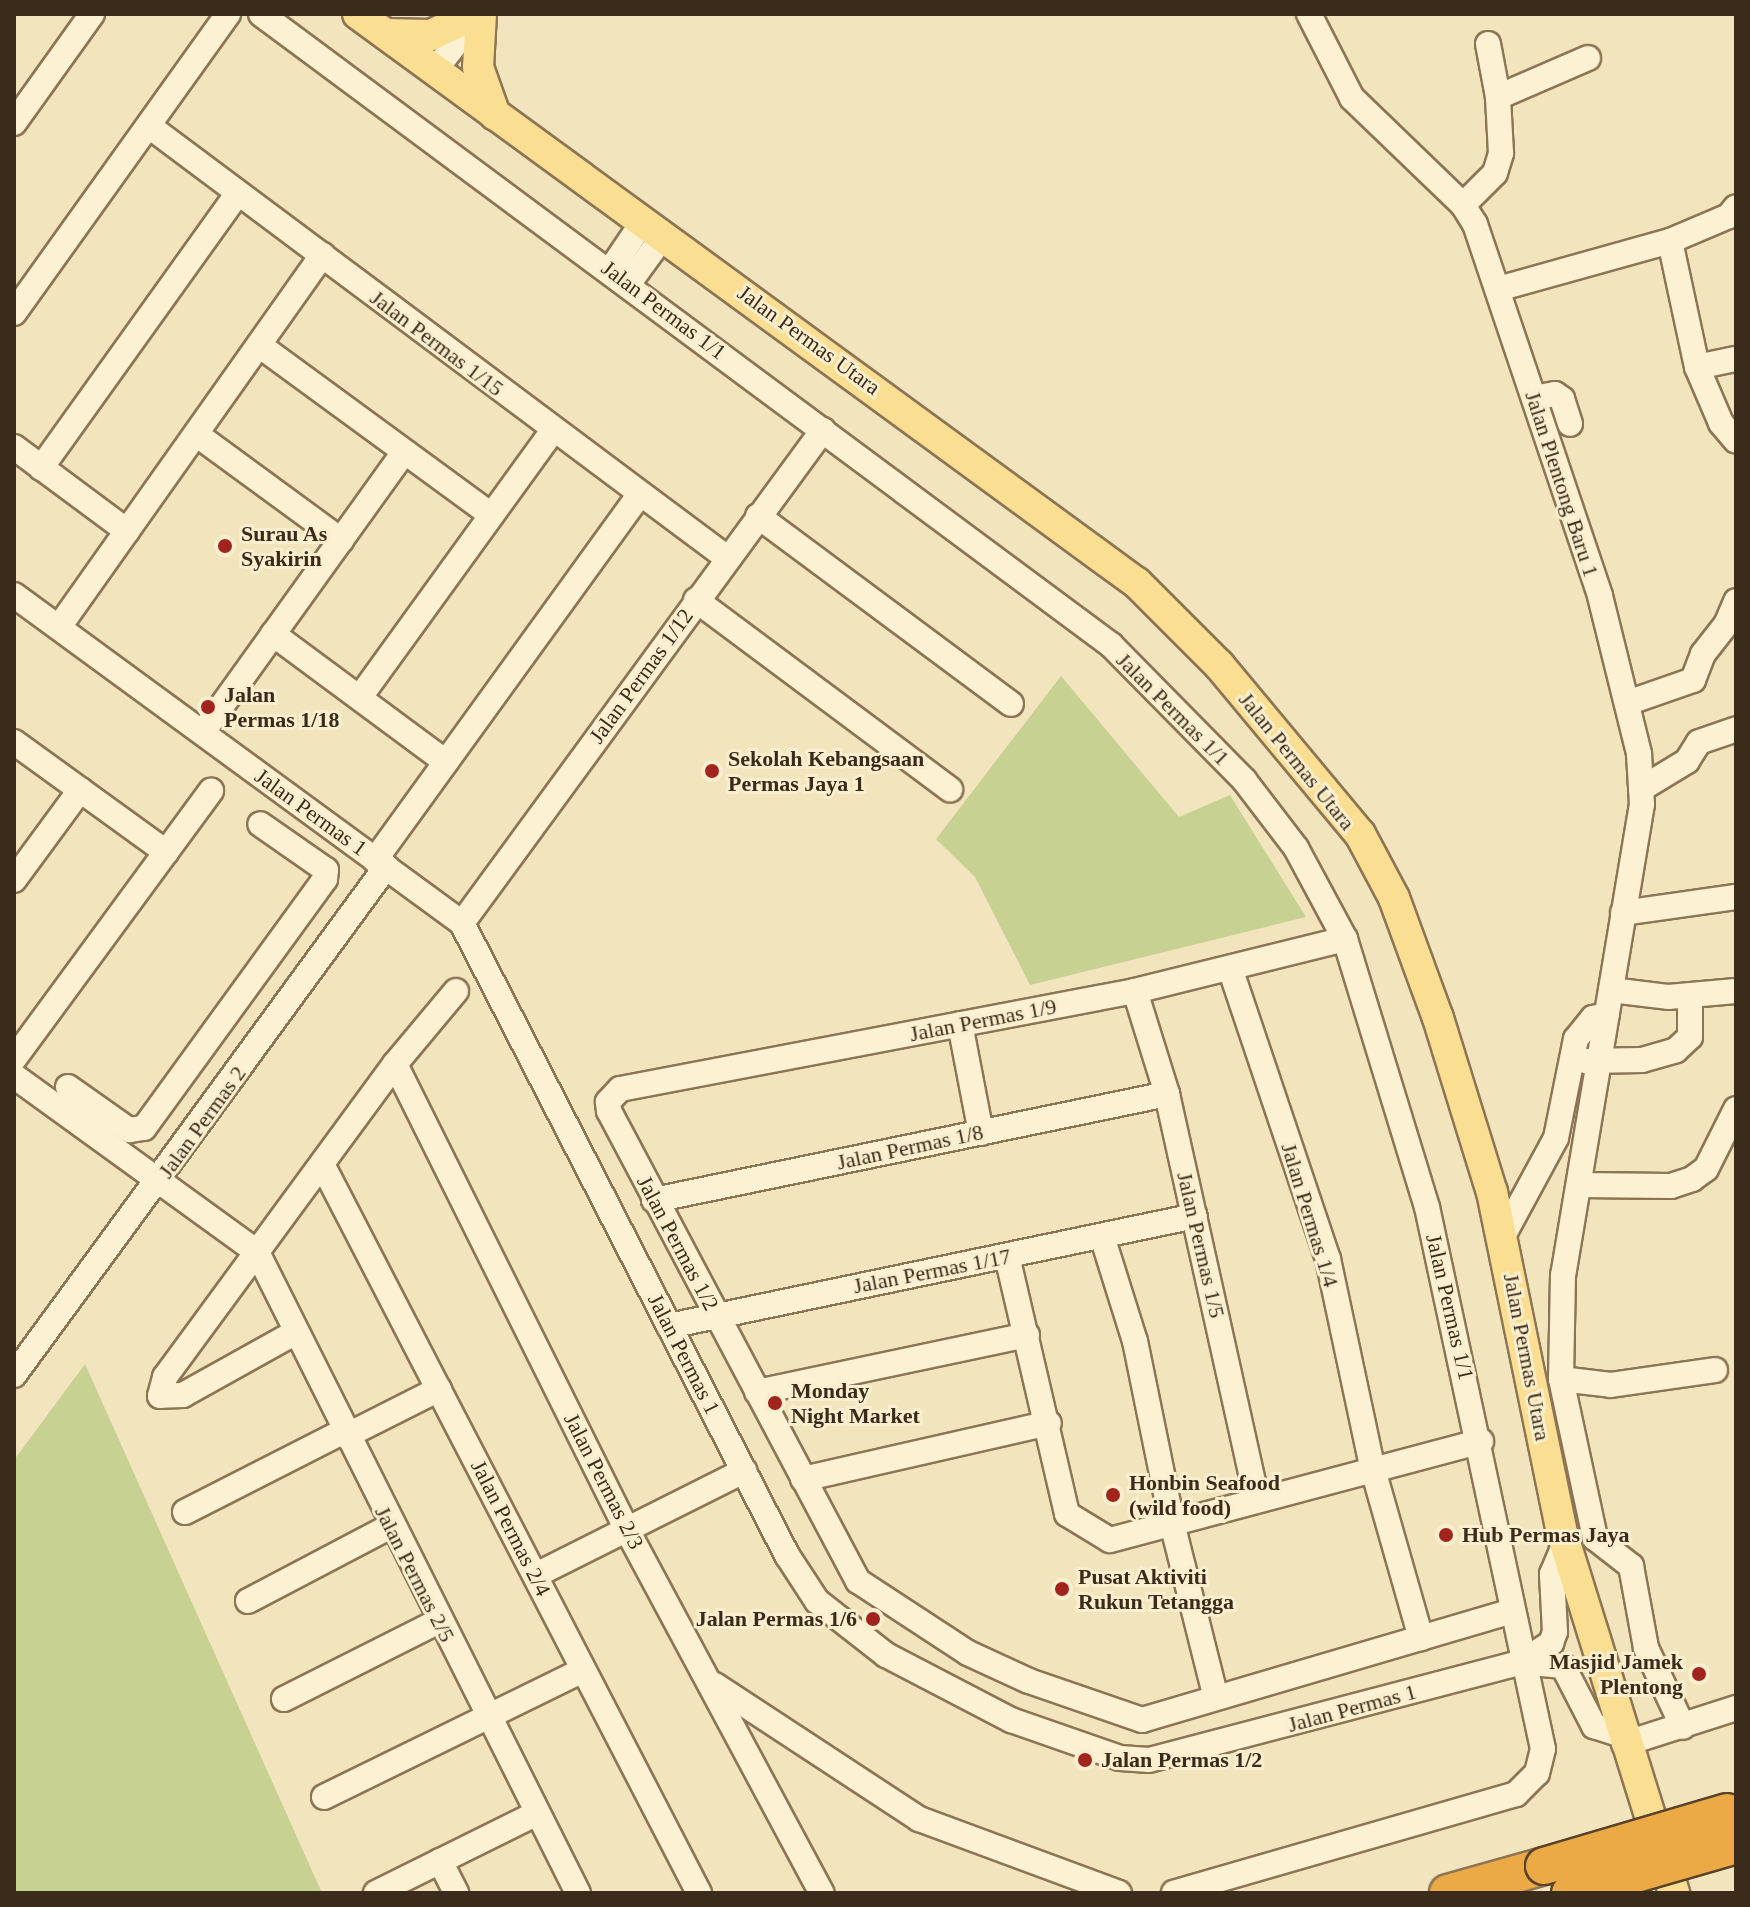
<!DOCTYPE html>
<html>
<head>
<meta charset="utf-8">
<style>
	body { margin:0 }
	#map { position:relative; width:1750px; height:1907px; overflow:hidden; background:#f2e5be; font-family:Georgia,serif }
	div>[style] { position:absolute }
	.green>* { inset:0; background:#c7d191 }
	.roads { filter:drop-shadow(2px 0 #8c7555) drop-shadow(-2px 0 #8c7555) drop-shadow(0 2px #8c7555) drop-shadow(0 -2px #8c7555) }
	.minor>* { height:24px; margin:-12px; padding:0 12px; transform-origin:12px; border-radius:12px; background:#fcf1d2 }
	.major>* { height:30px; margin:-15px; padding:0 15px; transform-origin:15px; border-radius:15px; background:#fade91 }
	.highway>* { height:36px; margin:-18px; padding:0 18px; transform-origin:18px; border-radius:18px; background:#ebaa45 }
	.bridges { filter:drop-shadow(2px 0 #59422a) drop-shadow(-2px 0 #59422a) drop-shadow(0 2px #59422a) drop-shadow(0 -2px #59422a) }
	.highway-bridge>* { height:36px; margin:-18px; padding:0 18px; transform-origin:18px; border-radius:18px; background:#ebaa45 }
	.dots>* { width:22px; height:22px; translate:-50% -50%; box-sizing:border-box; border:4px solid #f9eece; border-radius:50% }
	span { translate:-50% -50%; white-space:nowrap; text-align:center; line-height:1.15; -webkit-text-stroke:6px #f9eece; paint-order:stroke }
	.street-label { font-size:22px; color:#3a2b1b }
	.poi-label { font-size:22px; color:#3a2b1b; font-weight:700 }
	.left { translate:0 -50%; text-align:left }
	.right { translate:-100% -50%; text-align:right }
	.frame { position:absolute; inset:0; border:16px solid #3a2b1b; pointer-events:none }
</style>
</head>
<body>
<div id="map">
	<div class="green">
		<i style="clip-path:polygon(1061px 676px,1179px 817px,1230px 795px,1306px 917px,1030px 985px,975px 877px,936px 839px)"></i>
		<i style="clip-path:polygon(85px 1364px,322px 1893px,14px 1893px,14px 1460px)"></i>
	</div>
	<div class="roads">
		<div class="minor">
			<i style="left:261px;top:14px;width:1059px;rotate:36.59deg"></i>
			<i style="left:1111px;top:645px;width:190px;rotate:45.4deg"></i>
			<i style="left:1244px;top:780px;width:86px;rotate:52.6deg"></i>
			<i style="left:1296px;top:848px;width:103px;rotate:61.7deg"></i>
			<i style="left:1345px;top:939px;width:280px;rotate:73deg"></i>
			<i style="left:1427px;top:1207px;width:554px;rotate:77.92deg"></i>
			<i style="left:1543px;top:1749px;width:25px;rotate:104deg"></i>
			<i style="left:1537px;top:1773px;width:30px;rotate:135deg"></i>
			<i style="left:1516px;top:1794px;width:356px;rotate:163.9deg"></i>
			<i style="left:1309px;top:14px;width:94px;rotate:62.9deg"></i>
			<i style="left:1352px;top:98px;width:154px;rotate:43.9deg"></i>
			<i style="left:1463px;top:205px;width:22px;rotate:58deg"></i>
			<i style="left:1475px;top:224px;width:392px;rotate:71.4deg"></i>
			<i style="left:1600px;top:596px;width:163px;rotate:76.1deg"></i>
			<i style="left:1639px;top:754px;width:50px;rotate:86.6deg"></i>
			<i style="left:1642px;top:804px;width:478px;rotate:99.5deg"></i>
			<i style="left:1563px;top:1275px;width:104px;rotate:91.1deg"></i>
			<i style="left:1561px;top:1379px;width:163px;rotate:77.9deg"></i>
			<i style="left:1595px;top:1538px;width:46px;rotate:37.9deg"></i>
			<i style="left:1631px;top:1566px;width:83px;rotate:79.6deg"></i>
			<i style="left:1646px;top:1648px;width:87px;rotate:64.9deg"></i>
			<i style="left:1488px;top:44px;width:54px;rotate:79.3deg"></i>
			<i style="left:435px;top:70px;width:71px;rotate:-51.8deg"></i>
			<i style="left:14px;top:123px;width:134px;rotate:-54.4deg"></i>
			<i style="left:149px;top:126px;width:722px;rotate:36.77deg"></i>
			<i style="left:1463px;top:205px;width:45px;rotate:-45deg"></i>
			<i style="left:1495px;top:173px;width:21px;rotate:-73deg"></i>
			<i style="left:1501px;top:153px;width:56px;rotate:-93.1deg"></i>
			<i style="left:1498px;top:97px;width:98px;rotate:-23.4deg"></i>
			<i style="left:1670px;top:241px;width:129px;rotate:77.9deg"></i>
			<i style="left:1697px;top:367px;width:40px;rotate:-12deg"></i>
			<i style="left:611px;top:269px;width:59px;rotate:-56deg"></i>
			<i style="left:629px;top:283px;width:59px;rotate:-53.9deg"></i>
			<i style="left:1498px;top:289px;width:179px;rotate:-15.6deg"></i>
			<i style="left:1670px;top:241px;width:64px;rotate:-23deg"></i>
			<i style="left:1729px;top:216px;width:11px;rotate:-52deg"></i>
			<i style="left:14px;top:313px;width:368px;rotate:-54.4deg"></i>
			<i style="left:259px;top:345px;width:288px;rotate:36.2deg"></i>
			<i style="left:1697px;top:367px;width:61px;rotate:66.8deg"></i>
			<i style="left:1721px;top:423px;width:23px;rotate:50deg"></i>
			<i style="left:1534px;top:398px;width:21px;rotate:-11deg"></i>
			<i style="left:1555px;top:394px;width:9px;rotate:36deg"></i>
			<i style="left:1562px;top:399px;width:26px;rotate:72deg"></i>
			<i style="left:196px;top:434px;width:180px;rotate:36.2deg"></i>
			<i style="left:14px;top:447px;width:141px;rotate:36.6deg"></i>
			<i style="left:41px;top:468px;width:338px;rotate:-54.4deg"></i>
			<i style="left:758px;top:516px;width:315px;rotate:36.6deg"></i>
			<i style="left:14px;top:595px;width:555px;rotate:36.21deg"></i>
			<i style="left:462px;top:923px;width:711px;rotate:62.79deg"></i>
			<i style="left:787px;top:1555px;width:55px;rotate:56.9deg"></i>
			<i style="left:817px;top:1601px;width:88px;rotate:38deg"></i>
			<i style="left:886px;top:1655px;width:141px;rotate:27.5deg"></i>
			<i style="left:1011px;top:1720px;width:115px;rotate:19.2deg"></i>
			<i style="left:1120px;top:1758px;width:29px;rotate:4deg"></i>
			<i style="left:1149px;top:1760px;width:386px;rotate:-14.7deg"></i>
			<i style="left:1522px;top:1662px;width:35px;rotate:-33deg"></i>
			<i style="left:1551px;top:1643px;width:12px;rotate:-70deg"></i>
			<i style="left:1555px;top:1632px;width:58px;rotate:-93deg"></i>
			<i style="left:1552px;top:1574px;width:33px;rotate:-67deg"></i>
			<i style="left:696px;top:600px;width:317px;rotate:36.7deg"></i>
			<i style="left:59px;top:627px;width:456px;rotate:-54.7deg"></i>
			<i style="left:273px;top:634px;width:215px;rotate:36.5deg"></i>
			<i style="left:360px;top:697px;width:329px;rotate:-54.1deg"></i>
			<i style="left:1627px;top:703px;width:70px;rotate:-19.2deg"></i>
			<i style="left:1693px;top:680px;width:28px;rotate:-69deg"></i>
			<i style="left:1703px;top:654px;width:37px;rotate:-52deg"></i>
			<i style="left:1726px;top:625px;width:26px;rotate:-67deg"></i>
			<i style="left:203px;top:732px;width:345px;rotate:-54.3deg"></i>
			<i style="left:14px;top:742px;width:188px;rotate:35.9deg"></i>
			<i style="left:1641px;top:789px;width:54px;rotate:-31.3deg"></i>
			<i style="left:1687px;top:761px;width:22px;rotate:-58deg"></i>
			<i style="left:1699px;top:742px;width:39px;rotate:-19deg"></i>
			<i style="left:375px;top:860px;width:452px;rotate:-54.1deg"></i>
			<i style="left:14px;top:880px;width:112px;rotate:-53.7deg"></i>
			<i style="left:1623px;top:913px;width:114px;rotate:-8.1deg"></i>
			<i style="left:462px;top:923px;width:611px;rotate:-53.79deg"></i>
			<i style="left:1345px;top:939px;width:216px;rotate:166.1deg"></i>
			<i style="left:1135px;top:991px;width:524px;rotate:169.23deg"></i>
			<i style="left:620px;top:1089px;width:18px;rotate:133deg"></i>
			<i style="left:608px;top:1102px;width:9px;rotate:84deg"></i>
			<i style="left:609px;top:1111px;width:532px;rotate:62.09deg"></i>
			<i style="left:858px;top:1581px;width:131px;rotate:33.2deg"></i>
			<i style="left:968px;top:1653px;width:67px;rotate:24.7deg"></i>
			<i style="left:1029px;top:1681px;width:120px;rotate:19deg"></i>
			<i style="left:1142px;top:1720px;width:386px;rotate:-16.4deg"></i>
			<i style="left:1230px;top:968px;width:307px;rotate:71.4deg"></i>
			<i style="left:1328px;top:1259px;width:212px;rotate:78deg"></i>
			<i style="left:1372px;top:1466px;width:179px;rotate:74.1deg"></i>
			<i style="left:1611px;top:990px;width:57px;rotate:7deg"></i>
			<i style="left:1668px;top:997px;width:68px;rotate:-5deg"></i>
			<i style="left:1135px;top:991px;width:108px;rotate:72.7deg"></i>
			<i style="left:1167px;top:1094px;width:416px;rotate:77.5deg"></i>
			<i style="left:960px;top:1024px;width:111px;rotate:79.1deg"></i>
			<i style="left:14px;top:1059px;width:333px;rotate:-53.7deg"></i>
			<i style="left:1586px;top:1061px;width:56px;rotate:-1deg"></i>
			<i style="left:1642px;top:1060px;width:35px;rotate:-16deg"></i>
			<i style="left:1676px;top:1050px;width:19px;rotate:-43deg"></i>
			<i style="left:1690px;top:1037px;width:41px;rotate:-90deg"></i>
			<i style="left:395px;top:1064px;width:521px;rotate:63.53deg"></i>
			<i style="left:627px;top:1530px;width:412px;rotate:61.8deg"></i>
			<i style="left:14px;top:1076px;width:300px;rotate:35.9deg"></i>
			<i style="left:257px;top:1252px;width:717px;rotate:63.4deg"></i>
			<i style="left:68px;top:1087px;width:75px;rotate:35.2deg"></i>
			<i style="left:129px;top:1130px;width:15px;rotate:-8deg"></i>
			<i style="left:144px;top:1128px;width:308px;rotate:-54deg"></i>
			<i style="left:325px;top:879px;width:9px;rotate:-84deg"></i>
			<i style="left:326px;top:870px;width:80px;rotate:-145.1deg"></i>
			<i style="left:322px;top:1164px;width:821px;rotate:62.65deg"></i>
			<i style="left:1580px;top:1185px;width:91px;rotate:0.6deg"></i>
			<i style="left:1671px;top:1186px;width:22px;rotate:-18deg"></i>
			<i style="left:1692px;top:1179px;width:17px;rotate:-36deg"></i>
			<i style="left:1706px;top:1169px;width:67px;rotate:-63.4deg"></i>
			<i style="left:654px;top:1200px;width:524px;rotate:-11.67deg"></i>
			<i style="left:1102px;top:1236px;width:110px;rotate:72.6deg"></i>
			<i style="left:1135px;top:1341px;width:186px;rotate:78.5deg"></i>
			<i style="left:1172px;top:1523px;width:180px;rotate:75.9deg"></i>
			<i style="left:1503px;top:1236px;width:111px;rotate:-61.6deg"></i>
			<i style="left:1556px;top:1138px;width:101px;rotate:-78.6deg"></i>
			<i style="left:1576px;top:1039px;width:27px;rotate:-51deg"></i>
			<i style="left:1593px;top:1018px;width:14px;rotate:-12deg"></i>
			<i style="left:1007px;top:1256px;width:265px;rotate:76.9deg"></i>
			<i style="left:1067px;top:1514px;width:50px;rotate:31.2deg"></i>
			<i style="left:1110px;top:1540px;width:384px;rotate:-14.9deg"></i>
			<i style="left:669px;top:1326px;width:537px;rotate:-11.81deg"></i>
			<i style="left:296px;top:1332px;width:129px;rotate:150.9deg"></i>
			<i style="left:183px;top:1395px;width:23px;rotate:178deg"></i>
			<i style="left:160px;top:1396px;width:20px;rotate:-75deg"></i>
			<i style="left:165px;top:1377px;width:388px;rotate:-53.7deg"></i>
			<i style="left:395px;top:1064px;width:95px;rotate:-50.1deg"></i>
			<i style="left:14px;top:1375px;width:630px;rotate:-53.79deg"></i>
			<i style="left:1561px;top:1379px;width:50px;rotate:6.8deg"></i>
			<i style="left:1611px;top:1385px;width:105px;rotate:-8.2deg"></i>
			<i style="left:757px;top:1392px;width:276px;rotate:-11.9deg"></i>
			<i style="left:346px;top:1436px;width:104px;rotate:-26.8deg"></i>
			<i style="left:803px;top:1479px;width:252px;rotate:-12.8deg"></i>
			<i style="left:185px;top:1512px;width:178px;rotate:-27deg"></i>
			<i style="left:536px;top:1575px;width:233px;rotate:-26.6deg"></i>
			<i style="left:248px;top:1601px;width:161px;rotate:-27.7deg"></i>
			<i style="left:1522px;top:1662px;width:41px;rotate:5.6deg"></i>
			<i style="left:1563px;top:1666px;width:68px;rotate:62.7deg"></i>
			<i style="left:1594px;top:1726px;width:28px;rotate:18deg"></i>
			<i style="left:715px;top:1685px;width:244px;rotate:33.3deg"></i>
			<i style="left:919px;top:1819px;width:213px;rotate:20.3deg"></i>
			<i style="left:284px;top:1699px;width:174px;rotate:-26.7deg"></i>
			<i style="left:1624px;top:1744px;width:118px;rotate:-17.8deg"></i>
			<i style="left:324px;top:1797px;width:288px;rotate:-26.1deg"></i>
			<i style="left:440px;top:1861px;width:36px;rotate:63deg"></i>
			<i style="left:376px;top:1893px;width:180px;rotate:-26.4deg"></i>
		</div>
		<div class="major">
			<i style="left:358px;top:14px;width:965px;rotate:36.15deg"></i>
			<i style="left:1137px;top:583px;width:116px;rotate:45deg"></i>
			<i style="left:1219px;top:665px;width:220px;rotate:50.2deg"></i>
			<i style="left:1360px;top:834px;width:72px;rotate:62deg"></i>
			<i style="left:1394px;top:898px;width:128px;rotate:69.9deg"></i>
			<i style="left:1438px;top:1018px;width:182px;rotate:72.8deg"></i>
			<i style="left:1492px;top:1192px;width:348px;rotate:78.4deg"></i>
			<i style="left:1562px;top:1533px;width:377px;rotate:72.7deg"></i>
			<i style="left:481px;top:14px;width:53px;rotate:93.2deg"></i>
			<i style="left:478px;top:67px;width:51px;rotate:70.5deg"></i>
			<i style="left:386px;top:34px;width:45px;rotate:1.3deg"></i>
			<i style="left:431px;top:35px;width:49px;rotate:-25.5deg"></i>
		</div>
		<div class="highway">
			<i style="left:1448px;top:1893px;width:100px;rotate:-15.7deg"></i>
		</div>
	</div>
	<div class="bridges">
		<div class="highway-bridge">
			<i style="left:1544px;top:1866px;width:191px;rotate:-16.4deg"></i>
			<i style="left:1570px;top:1893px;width:170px;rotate:-16.1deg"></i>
		</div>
	</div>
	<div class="dots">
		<i style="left:225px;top:546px;background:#a1241f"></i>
		<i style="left:208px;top:707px;background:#a1241f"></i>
		<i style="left:712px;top:771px;background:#a1241f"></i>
		<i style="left:775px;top:1403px;background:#a1241f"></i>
		<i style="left:1113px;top:1495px;background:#a1241f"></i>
		<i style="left:1446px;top:1535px;background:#a1241f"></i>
		<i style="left:1062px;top:1589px;background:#a1241f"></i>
		<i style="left:873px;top:1619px;background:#a1241f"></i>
		<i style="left:1699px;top:1674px;background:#a1241f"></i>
		<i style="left:1085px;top:1760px;background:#a1241f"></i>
	</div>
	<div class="street-label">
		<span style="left:664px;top:310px;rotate:37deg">Jalan Permas 1/1</span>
		<span style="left:809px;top:340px;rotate:36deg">Jalan Permas Utara</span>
		<span style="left:437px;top:343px;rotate:37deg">Jalan Permas 1/15</span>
		<span style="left:1562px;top:484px;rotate:72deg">Jalan Plentong Baru 1</span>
		<span style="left:641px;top:676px;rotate:-54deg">Jalan Permas 1/12</span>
		<span style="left:1173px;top:709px;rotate:45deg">Jalan Permas 1/1</span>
		<span style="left:1297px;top:761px;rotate:51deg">Jalan Permas Utara</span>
		<span style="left:311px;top:812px;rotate:36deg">Jalan Permas 1</span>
		<span style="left:983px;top:1020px;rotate:-11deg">Jalan Permas 1/9</span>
		<span style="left:202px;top:1122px;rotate:-54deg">Jalan Permas 2</span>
		<span style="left:910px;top:1147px;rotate:-12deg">Jalan Permas 1/8</span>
		<span style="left:1310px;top:1215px;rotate:73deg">Jalan Permas 1/4</span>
		<span style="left:678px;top:1243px;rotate:62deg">Jalan Permas 1/2</span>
		<span style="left:1201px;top:1245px;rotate:77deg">Jalan Permas 1/5</span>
		<span style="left:932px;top:1271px;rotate:-11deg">Jalan Permas 1/17</span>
		<span style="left:1450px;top:1307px;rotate:77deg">Jalan Permas 1/1</span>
		<span style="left:684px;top:1354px;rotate:63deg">Jalan Permas 1</span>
		<span style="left:1527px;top:1357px;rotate:79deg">Jalan Permas Utara</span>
		<span style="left:604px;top:1481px;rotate:63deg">Jalan Permas 2/3</span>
		<span style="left:511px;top:1528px;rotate:63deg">Jalan Permas 2/4</span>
		<span style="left:415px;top:1574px;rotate:63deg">Jalan Permas 2/5</span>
		<span style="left:1352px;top:1708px;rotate:-15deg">Jalan Permas 1</span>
	</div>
	<div class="poi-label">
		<span class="left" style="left:241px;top:546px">Surau As<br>Syakirin</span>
		<span class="left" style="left:224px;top:707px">Jalan<br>Permas 1/18</span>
		<span class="left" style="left:728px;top:771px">Sekolah Kebangsaan<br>Permas Jaya 1</span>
		<span class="left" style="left:791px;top:1403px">Monday<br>Night Market</span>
		<span class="left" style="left:1129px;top:1495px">Honbin Seafood<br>(wild food)</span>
		<span class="left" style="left:1462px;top:1535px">Hub Permas Jaya</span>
		<span class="left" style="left:1078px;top:1589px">Pusat Aktiviti<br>Rukun Tetangga</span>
		<span class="right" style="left:857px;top:1619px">Jalan Permas 1/6</span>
		<span class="right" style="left:1683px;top:1674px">Masjid Jamek<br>Plentong</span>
		<span class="left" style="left:1101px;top:1760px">Jalan Permas 1/2</span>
	</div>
	<div class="frame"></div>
</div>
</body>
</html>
